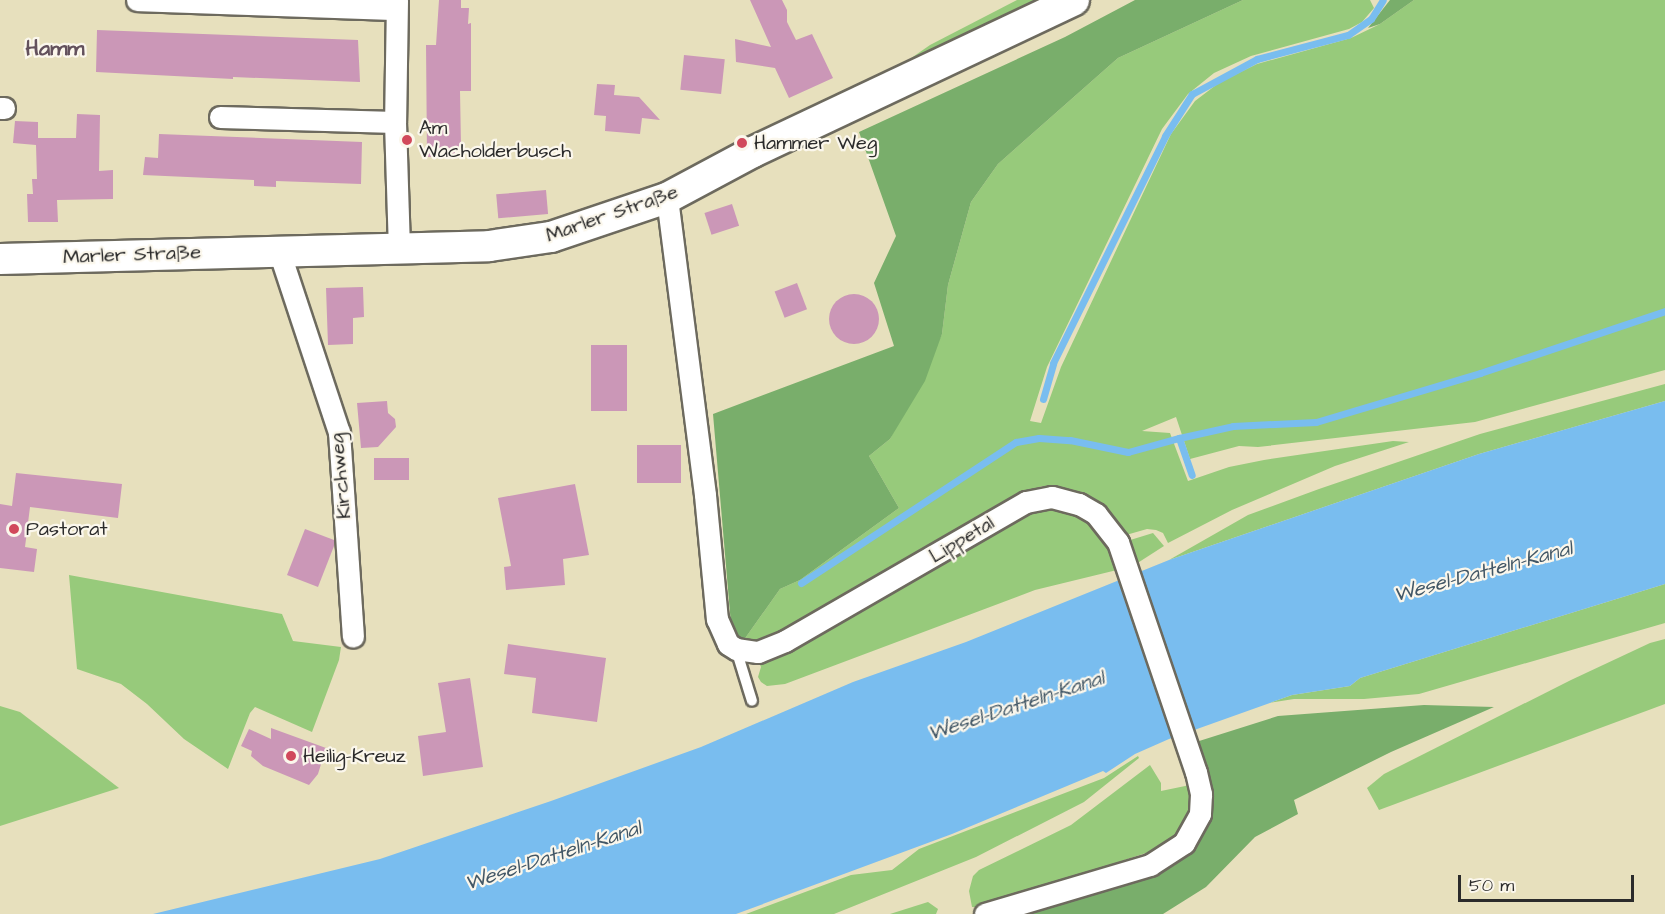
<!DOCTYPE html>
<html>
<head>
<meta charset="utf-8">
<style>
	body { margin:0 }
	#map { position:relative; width:1665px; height:914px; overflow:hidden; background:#e7e0bd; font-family:"Architects Daughter",sans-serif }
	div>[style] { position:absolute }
	.green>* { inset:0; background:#97ca7b }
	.forest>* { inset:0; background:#79ae6b }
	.water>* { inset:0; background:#79bdef }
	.stream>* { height:7px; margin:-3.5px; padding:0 3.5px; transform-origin:3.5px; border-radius:3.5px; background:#79bdef }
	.building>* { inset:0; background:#cb97b7; transform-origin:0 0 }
	.round { border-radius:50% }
	.roads { filter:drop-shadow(2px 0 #6d6a5e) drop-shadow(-2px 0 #6d6a5e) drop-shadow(0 2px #6d6a5e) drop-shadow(0 -2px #6d6a5e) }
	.lane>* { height:10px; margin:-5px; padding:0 5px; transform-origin:5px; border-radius:5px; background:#fff }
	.street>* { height:21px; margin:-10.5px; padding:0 10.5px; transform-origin:10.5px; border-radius:10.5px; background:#fff }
	.secondary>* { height:30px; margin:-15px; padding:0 15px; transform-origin:15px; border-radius:15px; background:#fff }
	.dots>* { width:16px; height:16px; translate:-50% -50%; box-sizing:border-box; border:3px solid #fbf7ec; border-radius:50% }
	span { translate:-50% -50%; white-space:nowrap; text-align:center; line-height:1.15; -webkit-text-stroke:4.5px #fbf7ec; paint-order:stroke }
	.poi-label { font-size:20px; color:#2b2b2b }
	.left { translate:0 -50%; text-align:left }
	.street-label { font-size:20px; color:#2b2b2b }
	.water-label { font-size:21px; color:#425766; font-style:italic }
	.quarter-label { font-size:22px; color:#63515c; font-weight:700 }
	.scale { position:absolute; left:1458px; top:875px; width:176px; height:27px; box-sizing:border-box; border:3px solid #2b2b2b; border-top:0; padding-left:8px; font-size:18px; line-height:21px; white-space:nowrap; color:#2b2b2b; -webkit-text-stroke:4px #fbf7ec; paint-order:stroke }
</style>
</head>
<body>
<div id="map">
	<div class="green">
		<i style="clip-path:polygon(1017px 0,1045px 0,907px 64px,907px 61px,930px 45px)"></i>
		<i style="clip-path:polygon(1243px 0,1370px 0,1374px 8px,1362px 22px,1349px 29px,1251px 56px,1214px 73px,1188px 94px,1162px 129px,1047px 367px,1030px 421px,1041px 423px,1061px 367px,1171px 134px,1195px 101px,1220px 82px,1257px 64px,1351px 38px,1380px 24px,1414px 0,1665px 0,1665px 370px,1475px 422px,1258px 447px,1239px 446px,1190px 459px,1176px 417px,1142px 431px,1170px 433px,1188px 481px,1229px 467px,1264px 460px,1393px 441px,1409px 442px,1335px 466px,1232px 510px,1168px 543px,1163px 533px,1156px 530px,1147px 529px,1126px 535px,1103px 505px,1074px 490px,1043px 486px,1023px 492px,783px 632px,762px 643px,741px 644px,780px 589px,800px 580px,899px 508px,869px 456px,890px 439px,942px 334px,948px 285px,971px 202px,998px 164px,1118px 58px)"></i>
		<i style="clip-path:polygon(1665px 384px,1665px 401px,1479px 454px,1169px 560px,1248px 515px,1319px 489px,1480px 434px)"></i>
		<i style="clip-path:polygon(1043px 509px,1060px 509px,1088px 523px,1110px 546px,1117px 570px,1035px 590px,785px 684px,767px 686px,761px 682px,758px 677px,761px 667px,757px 658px,1027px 514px)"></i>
		<i style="clip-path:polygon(1153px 533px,1164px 546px,1136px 564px,1127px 541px)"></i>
		<i style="clip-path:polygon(69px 575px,282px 614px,293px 641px,341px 647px,339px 660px,312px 732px,255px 707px,250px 713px,228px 769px,184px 739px,147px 704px,121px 684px,77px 669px)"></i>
		<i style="clip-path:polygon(1665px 584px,1665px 623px,1419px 694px,1364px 699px,1294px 699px,1269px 703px,1292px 695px,1350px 686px,1360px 678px)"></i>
		<i style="clip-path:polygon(1665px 639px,1665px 704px,1379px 810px,1367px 788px,1384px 774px,1571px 680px,1650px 643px)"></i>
		<i style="clip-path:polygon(0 706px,20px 712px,119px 788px,0 826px)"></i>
		<i style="clip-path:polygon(1138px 756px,1139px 758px,1084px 802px,976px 857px,834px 914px,746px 914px,851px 875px,892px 870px,919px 849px,1104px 778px)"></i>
		<i style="clip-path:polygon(1150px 765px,1161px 783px,1161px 791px,1190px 785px,1191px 801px,1186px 817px,1177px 834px,1165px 844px,1149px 852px,981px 907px,972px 907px,969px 891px,973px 876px,979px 870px,1071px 825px)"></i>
		<i style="clip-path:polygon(928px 902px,938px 909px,936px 914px,890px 914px)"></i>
	</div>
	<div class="forest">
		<i style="clip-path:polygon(1135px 0,1243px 0,1118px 58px,998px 164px,971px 202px,948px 285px,942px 334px,925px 381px,890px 439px,869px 456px,899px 508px,800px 580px,780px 589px,741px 644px,732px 636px,713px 414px,894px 346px,874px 283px,896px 236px,859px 132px,1065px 37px)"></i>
		<i style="clip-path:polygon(1390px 0,1414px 0,1380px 24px,1368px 28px)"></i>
		<i style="clip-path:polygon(1424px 705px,1494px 707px,1391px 752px,1294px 800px,1298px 814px,1255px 837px,1206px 887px,1163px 914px,1011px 914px,1140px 879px,1175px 865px,1194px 849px,1212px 813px,1214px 795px,1206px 765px,1196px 742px,1278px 716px)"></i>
	</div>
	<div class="water">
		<i style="clip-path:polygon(1665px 401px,1665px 584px,1360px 678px,1350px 686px,1292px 695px,1169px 739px,1135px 754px,1106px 773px,1103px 771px,952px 834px,736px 914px,153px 914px,380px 859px,551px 801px,701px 747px,853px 682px,966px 642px,1169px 560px,1479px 454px)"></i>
	</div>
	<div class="stream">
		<i style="left:1043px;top:399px;width:37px;rotate:-74deg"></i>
		<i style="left:1053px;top:363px;width:253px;rotate:-63.7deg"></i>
		<i style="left:1165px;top:136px;width:50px;rotate:-57.3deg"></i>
		<i style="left:1192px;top:94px;width:74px;rotate:-28.3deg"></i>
		<i style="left:1257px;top:59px;width:94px;rotate:-14.8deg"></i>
		<i style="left:1348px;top:35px;width:28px;rotate:-35deg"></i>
		<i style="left:1371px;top:19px;width:22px;rotate:-58deg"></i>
		<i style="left:1179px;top:438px;width:55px;rotate:-12.5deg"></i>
		<i style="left:1233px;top:426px;width:83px;rotate:-2.8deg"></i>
		<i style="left:1316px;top:422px;width:171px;rotate:-16.6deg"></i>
		<i style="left:1480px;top:373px;width:195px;rotate:-18.5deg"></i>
		<i style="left:801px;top:583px;width:257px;rotate:-33.3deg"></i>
		<i style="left:1016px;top:442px;width:23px;rotate:-10deg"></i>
		<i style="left:1039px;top:438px;width:31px;rotate:4deg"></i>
		<i style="left:1070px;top:440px;width:59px;rotate:11.7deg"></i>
		<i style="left:1128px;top:452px;width:53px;rotate:-15.4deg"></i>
		<i style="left:1179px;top:438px;width:39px;rotate:71deg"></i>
	</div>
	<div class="building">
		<i style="clip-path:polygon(439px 0,461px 0,461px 8px,469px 8px,468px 24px,471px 23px,471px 91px,460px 91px,461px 146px,458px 147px,458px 157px,427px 157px,426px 45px,436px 45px)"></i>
		<i style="clip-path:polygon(750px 0,782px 0,787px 10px,787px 22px,796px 40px,812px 34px,833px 78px,789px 98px,775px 68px,736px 62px,735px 39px,771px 47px)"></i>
		<i style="clip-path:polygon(97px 30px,358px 40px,360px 82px,233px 77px,233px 79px,96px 72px)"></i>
		<i style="left:684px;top:55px;width:41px;height:35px;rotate:6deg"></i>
		<i style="clip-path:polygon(597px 84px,615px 85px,614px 95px,639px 97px,660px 120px,642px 118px,640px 134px,605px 131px,606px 116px,594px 115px)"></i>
		<i style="clip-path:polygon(77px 114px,100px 115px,99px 171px,113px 170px,113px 199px,57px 200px,58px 222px,28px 222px,27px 194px,33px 194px,32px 179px,37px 179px,36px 145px,13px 143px,15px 121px,38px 122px,38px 138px,76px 138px)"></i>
		<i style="clip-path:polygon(159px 134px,362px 142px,361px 184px,276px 181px,276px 187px,254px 186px,254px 180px,143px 175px,145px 157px,158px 158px)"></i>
		<i style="left:546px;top:190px;width:24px;height:50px;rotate:85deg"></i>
		<i style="left:732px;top:204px;width:23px;height:29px;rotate:72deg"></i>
		<i style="left:797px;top:283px;width:28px;height:24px;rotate:69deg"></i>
		<i style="clip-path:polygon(363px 287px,364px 317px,353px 318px,353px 344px,328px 345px,326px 288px)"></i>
		<i class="round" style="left:829px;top:294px;width:50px;height:50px"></i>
		<i style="left:591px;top:345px;width:36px;height:66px"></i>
		<i style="clip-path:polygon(387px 401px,388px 413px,395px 419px,396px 427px,378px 447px,361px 448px,357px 403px)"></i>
		<i style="left:681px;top:445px;width:38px;height:44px;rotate:90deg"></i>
		<i style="left:374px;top:458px;width:35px;height:22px"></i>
		<i style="clip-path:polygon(16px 473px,122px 484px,118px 518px,30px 507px,25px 547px,37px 549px,34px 572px,0 568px,0 504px,12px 506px)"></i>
		<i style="clip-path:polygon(575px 484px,589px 555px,563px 559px,565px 585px,506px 590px,504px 567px,511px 566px,498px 498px)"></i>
		<i style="clip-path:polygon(305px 529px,334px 540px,334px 546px,318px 587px,287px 575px)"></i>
		<i style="clip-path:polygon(508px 644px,606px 658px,597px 722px,532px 713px,536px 678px,504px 674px)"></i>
		<i style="clip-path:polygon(470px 678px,483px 767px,423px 776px,418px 736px,446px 732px,438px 683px)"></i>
		<i style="clip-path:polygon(271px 728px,326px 748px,318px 774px,309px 785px,263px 766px,251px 756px,252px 751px,241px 746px,249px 729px,271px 739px)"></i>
	</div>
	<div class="roads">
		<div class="lane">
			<i style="left:736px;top:649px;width:54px;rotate:72.9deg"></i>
		</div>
		<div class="street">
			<i style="left:137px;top:0;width:259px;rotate:2deg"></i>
			<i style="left:397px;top:0;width:122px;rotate:90.9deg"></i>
			<i style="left:395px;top:122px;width:127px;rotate:88.2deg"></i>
			<i style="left:0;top:108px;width:4px"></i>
			<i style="left:220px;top:117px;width:175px;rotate:1.6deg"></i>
			<i style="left:667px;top:198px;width:299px;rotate:82.7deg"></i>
			<i style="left:705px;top:495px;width:125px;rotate:84.5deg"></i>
			<i style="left:717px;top:619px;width:27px;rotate:66deg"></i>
			<i style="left:728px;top:644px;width:9px;rotate:32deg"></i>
			<i style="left:736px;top:649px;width:22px;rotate:8deg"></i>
			<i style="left:758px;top:652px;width:29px;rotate:-22deg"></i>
			<i style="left:785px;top:641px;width:278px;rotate:-30deg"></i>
			<i style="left:1026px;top:502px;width:26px;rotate:-11deg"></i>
			<i style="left:1052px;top:497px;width:28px;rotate:15deg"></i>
			<i style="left:1079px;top:504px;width:20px;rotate:30deg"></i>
			<i style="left:1096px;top:514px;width:36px;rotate:52deg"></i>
			<i style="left:1118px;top:542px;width:243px;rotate:71.3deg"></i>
			<i style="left:1196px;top:772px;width:23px;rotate:77deg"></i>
			<i style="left:1201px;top:794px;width:20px;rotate:93deg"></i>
			<i style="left:1200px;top:814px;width:33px;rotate:119deg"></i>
			<i style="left:1184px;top:843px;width:40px;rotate:147.1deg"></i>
			<i style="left:1150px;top:865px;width:172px;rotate:163.5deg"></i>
			<i style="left:279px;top:251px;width:191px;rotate:71.7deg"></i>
			<i style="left:339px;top:432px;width:205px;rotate:86.1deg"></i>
		</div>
		<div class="secondary">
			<i style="left:0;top:259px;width:489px;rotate:-1.5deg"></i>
			<i style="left:489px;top:246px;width:63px;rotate:-8.3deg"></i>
			<i style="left:551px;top:237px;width:122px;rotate:-18.6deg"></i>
			<i style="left:667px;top:198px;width:98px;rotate:-28.1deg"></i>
			<i style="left:753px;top:152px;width:355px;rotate:-25.3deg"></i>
		</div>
	</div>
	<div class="dots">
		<i style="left:407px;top:140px;background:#d1495b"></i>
		<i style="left:742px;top:143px;background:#d1495b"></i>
		<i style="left:14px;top:529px;background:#d1495b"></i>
		<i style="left:291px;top:756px;background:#d1495b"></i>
	</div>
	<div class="poi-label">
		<span class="left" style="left:419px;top:140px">Am<br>Wacholderbusch</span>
		<span class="left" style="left:754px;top:143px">Hammer Weg</span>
		<span class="left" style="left:26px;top:529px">Pastorat</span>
		<span class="left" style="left:303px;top:756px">Heilig-Kreuz</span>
	</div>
	<div class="street-label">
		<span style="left:612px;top:214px;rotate:-19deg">Marler Straße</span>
		<span style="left:132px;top:255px;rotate:-2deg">Marler Straße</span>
		<span style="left:341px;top:476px;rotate:-95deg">Kirchweg</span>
		<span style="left:962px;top:540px;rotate:-31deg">Lippetal</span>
	</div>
	<div class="water-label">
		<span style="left:1483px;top:572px;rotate:-15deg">Wesel-Datteln-Kanal</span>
		<span style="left:1016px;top:706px;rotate:-18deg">Wesel-Datteln-Kanal</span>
		<span style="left:553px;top:856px;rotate:-18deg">Wesel-Datteln-Kanal</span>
	</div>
	<div class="quarter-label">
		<span style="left:55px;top:49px">Hamm</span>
	</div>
	<div class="scale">50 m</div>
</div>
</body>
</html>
